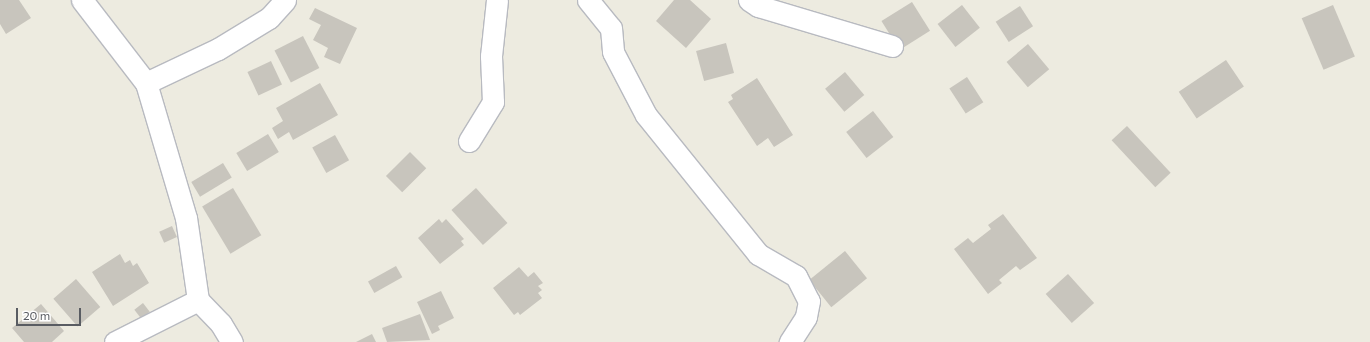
<!DOCTYPE html>
<html>
<head>
<meta charset="utf-8">
<style>
	body { margin:0 }
	#map { position:relative; width:1370px; height:342px; overflow:hidden; background:#edebe0; font-family:Commissioner,sans-serif }
	div>[style] { position:absolute }
	.building>* { inset:0; background:#c8c5bd; transform-origin:0 0 }
	.roads { filter:drop-shadow(1px 0 #b8bac0) drop-shadow(-1px 0 #b8bac0) drop-shadow(0 1px #b8bac0) drop-shadow(0 -1px #b8bac0) }
	.street>* { height:21px; margin:-10.5px; padding:0 10.5px; transform-origin:10.5px; border-radius:10.5px; background:#fff }
	span { translate:-50% -50%; white-space:nowrap; text-align:center; line-height:1.15; -webkit-text-stroke:3px #fff; paint-order:stroke }
	.scale { position:absolute; left:16px; top:308px; width:65px; height:18px; box-sizing:border-box; border:2px solid #595c62; border-top:0; padding-left:5px; font-size:12px; line-height:14px; white-space:nowrap; color:#595c62; -webkit-text-stroke:3px #fff; paint-order:stroke }
</style>
</head>
<body>
<div id="map">
	<div class="building">
		<i style="clip-path:polygon(0 0,19px 0,31px 18px,6px 34px,0 24px)"></i>
		<i style="clip-path:polygon(674px 0,690px 0,711px 19px,686px 48px,656px 21px)"></i>
		<i style="left:912px;top:2px;width:34px;height:36px;rotate:58deg"></i>
		<i style="left:962px;top:5px;width:29px;height:31px;rotate:52deg"></i>
		<i style="left:1333px;top:5px;width:56px;height:34px;rotate:67deg"></i>
		<i style="left:1020px;top:6px;width:24px;height:29px;rotate:57deg"></i>
		<i style="clip-path:polygon(315px 8px,357px 28px,340px 64px,324px 57px,328px 48px,313px 40px,321px 25px,309px 19px)"></i>
		<i style="left:303px;top:36px;width:36px;height:32px;rotate:63deg"></i>
		<i style="left:726px;top:43px;width:31px;height:31px;rotate:75deg"></i>
		<i style="left:1028px;top:44px;width:33px;height:28px;rotate:50deg"></i>
		<i style="left:1226px;top:60px;width:32px;height:57px;rotate:56deg"></i>
		<i style="left:271px;top:61px;width:26px;height:26px;rotate:65deg"></i>
		<i style="left:845px;top:72px;width:30px;height:26px;rotate:50deg"></i>
		<i style="left:967px;top:77px;width:30px;height:21px;rotate:57deg"></i>
		<i style="clip-path:polygon(757px 78px,793px 135px,774px 147px,768px 138px,757px 146px,728px 102px,733px 99px,731px 95px)"></i>
		<i style="clip-path:polygon(320px 83px,338px 115px,293px 140px,289px 132px,278px 139px,272px 128px,283px 121px,276px 108px)"></i>
		<i style="left:873px;top:111px;width:33px;height:34px;rotate:52deg"></i>
		<i style="left:1127px;top:126px;width:64px;height:21px;rotate:47deg"></i>
		<i style="left:268px;top:134px;width:21px;height:37px;rotate:59deg"></i>
		<i style="left:335px;top:135px;width:29px;height:26px;rotate:61deg"></i>
		<i style="left:410px;top:152px;width:23px;height:34px;rotate:45deg"></i>
		<i style="left:223px;top:163px;width:17px;height:37px;rotate:59deg"></i>
		<i style="left:233px;top:188px;width:55px;height:36px;rotate:59deg"></i>
		<i style="left:476px;top:188px;width:47px;height:33px;rotate:48deg"></i>
		<i style="clip-path:polygon(1003px 214px,1037px 258px,1020px 270px,1016px 266px,999px 280px,1002px 283px,988px 294px,954px 249px,968px 238px,973px 243px,991px 229px,988px 225px)"></i>
		<i style="clip-path:polygon(439px 219px,442px 223px,446px 219px,464px 239px,461px 241px,464px 245px,440px 264px,418px 238px)"></i>
		<i style="left:172px;top:226px;width:12px;height:14px;rotate:66deg"></i>
		<i style="left:845px;top:251px;width:35px;height:46px;rotate:51deg"></i>
		<i style="clip-path:polygon(120px 254px,125px 263px,130px 260px,133px 266px,137px 263px,149px 283px,113px 306px,92px 272px)"></i>
		<i style="left:396px;top:266px;width:13px;height:32px;rotate:61deg"></i>
		<i style="clip-path:polygon(519px 267px,528px 277px,534px 272px,543px 283px,538px 286px,542px 290px,538px 293px,542px 298px,520px 315px,518px 312px,514px 315px,493px 288px)"></i>
		<i style="left:1068px;top:274px;width:39px;height:30px;rotate:48deg"></i>
		<i style="left:76px;top:279px;width:37px;height:30px;rotate:49deg"></i>
		<i style="clip-path:polygon(441px 291px,454px 318px,438px 326px,440px 330px,432px 334px,417px 302px)"></i>
		<i style="left:143px;top:303px;width:11px;height:11px;rotate:52deg"></i>
		<i style="clip-path:polygon(41px 304px,64px 331px,52px 342px,24px 342px,12px 328px)"></i>
		<i style="clip-path:polygon(420px 314px,430px 340px,387px 342px,382px 328px)"></i>
		<i style="clip-path:polygon(372px 334px,376px 342px,356px 342px)"></i>
	</div>
	<div class="roads">
		<div class="street">
			<i style="left:82px;top:0;width:105px;rotate:52.4deg"></i>
			<i style="left:588px;top:0;width:36px;rotate:51deg"></i>
			<i style="left:611px;top:28px;width:24px;rotate:85deg"></i>
			<i style="left:613px;top:52px;width:71px;rotate:62.4deg"></i>
			<i style="left:646px;top:115px;width:179px;rotate:51.1deg"></i>
			<i style="left:758px;top:254px;width:44px;rotate:30.1deg"></i>
			<i style="left:796px;top:276px;width:28px;rotate:63deg"></i>
			<i style="left:809px;top:301px;width:16px;rotate:101deg"></i>
			<i style="left:806px;top:317px;width:30px;rotate:123deg"></i>
			<i style="left:749px;top:0;width:11px;rotate:34deg"></i>
			<i style="left:758px;top:6px;width:140px;rotate:16.6deg"></i>
			<i style="left:469px;top:141px;width:46px;rotate:-58.4deg"></i>
			<i style="left:493px;top:102px;width:46px;rotate:-92.5deg"></i>
			<i style="left:491px;top:56px;width:56px;rotate:-83.9deg"></i>
			<i style="left:198px;top:300px;width:83px;rotate:-98.3deg"></i>
			<i style="left:186px;top:218px;width:141px;rotate:-106.5deg"></i>
			<i style="left:146px;top:83px;width:80px;rotate:-25.3deg"></i>
			<i style="left:218px;top:49px;width:60px;rotate:-31.3deg"></i>
			<i style="left:269px;top:18px;width:24px;rotate:-48deg"></i>
			<i style="left:115px;top:342px;width:93px;rotate:-26.8deg"></i>
			<i style="left:198px;top:300px;width:33px;rotate:46deg"></i>
			<i style="left:221px;top:324px;width:21px;rotate:59deg"></i>
		</div>
	</div>
	<div class="scale">20 m</div>
</div>
</body>
</html>
